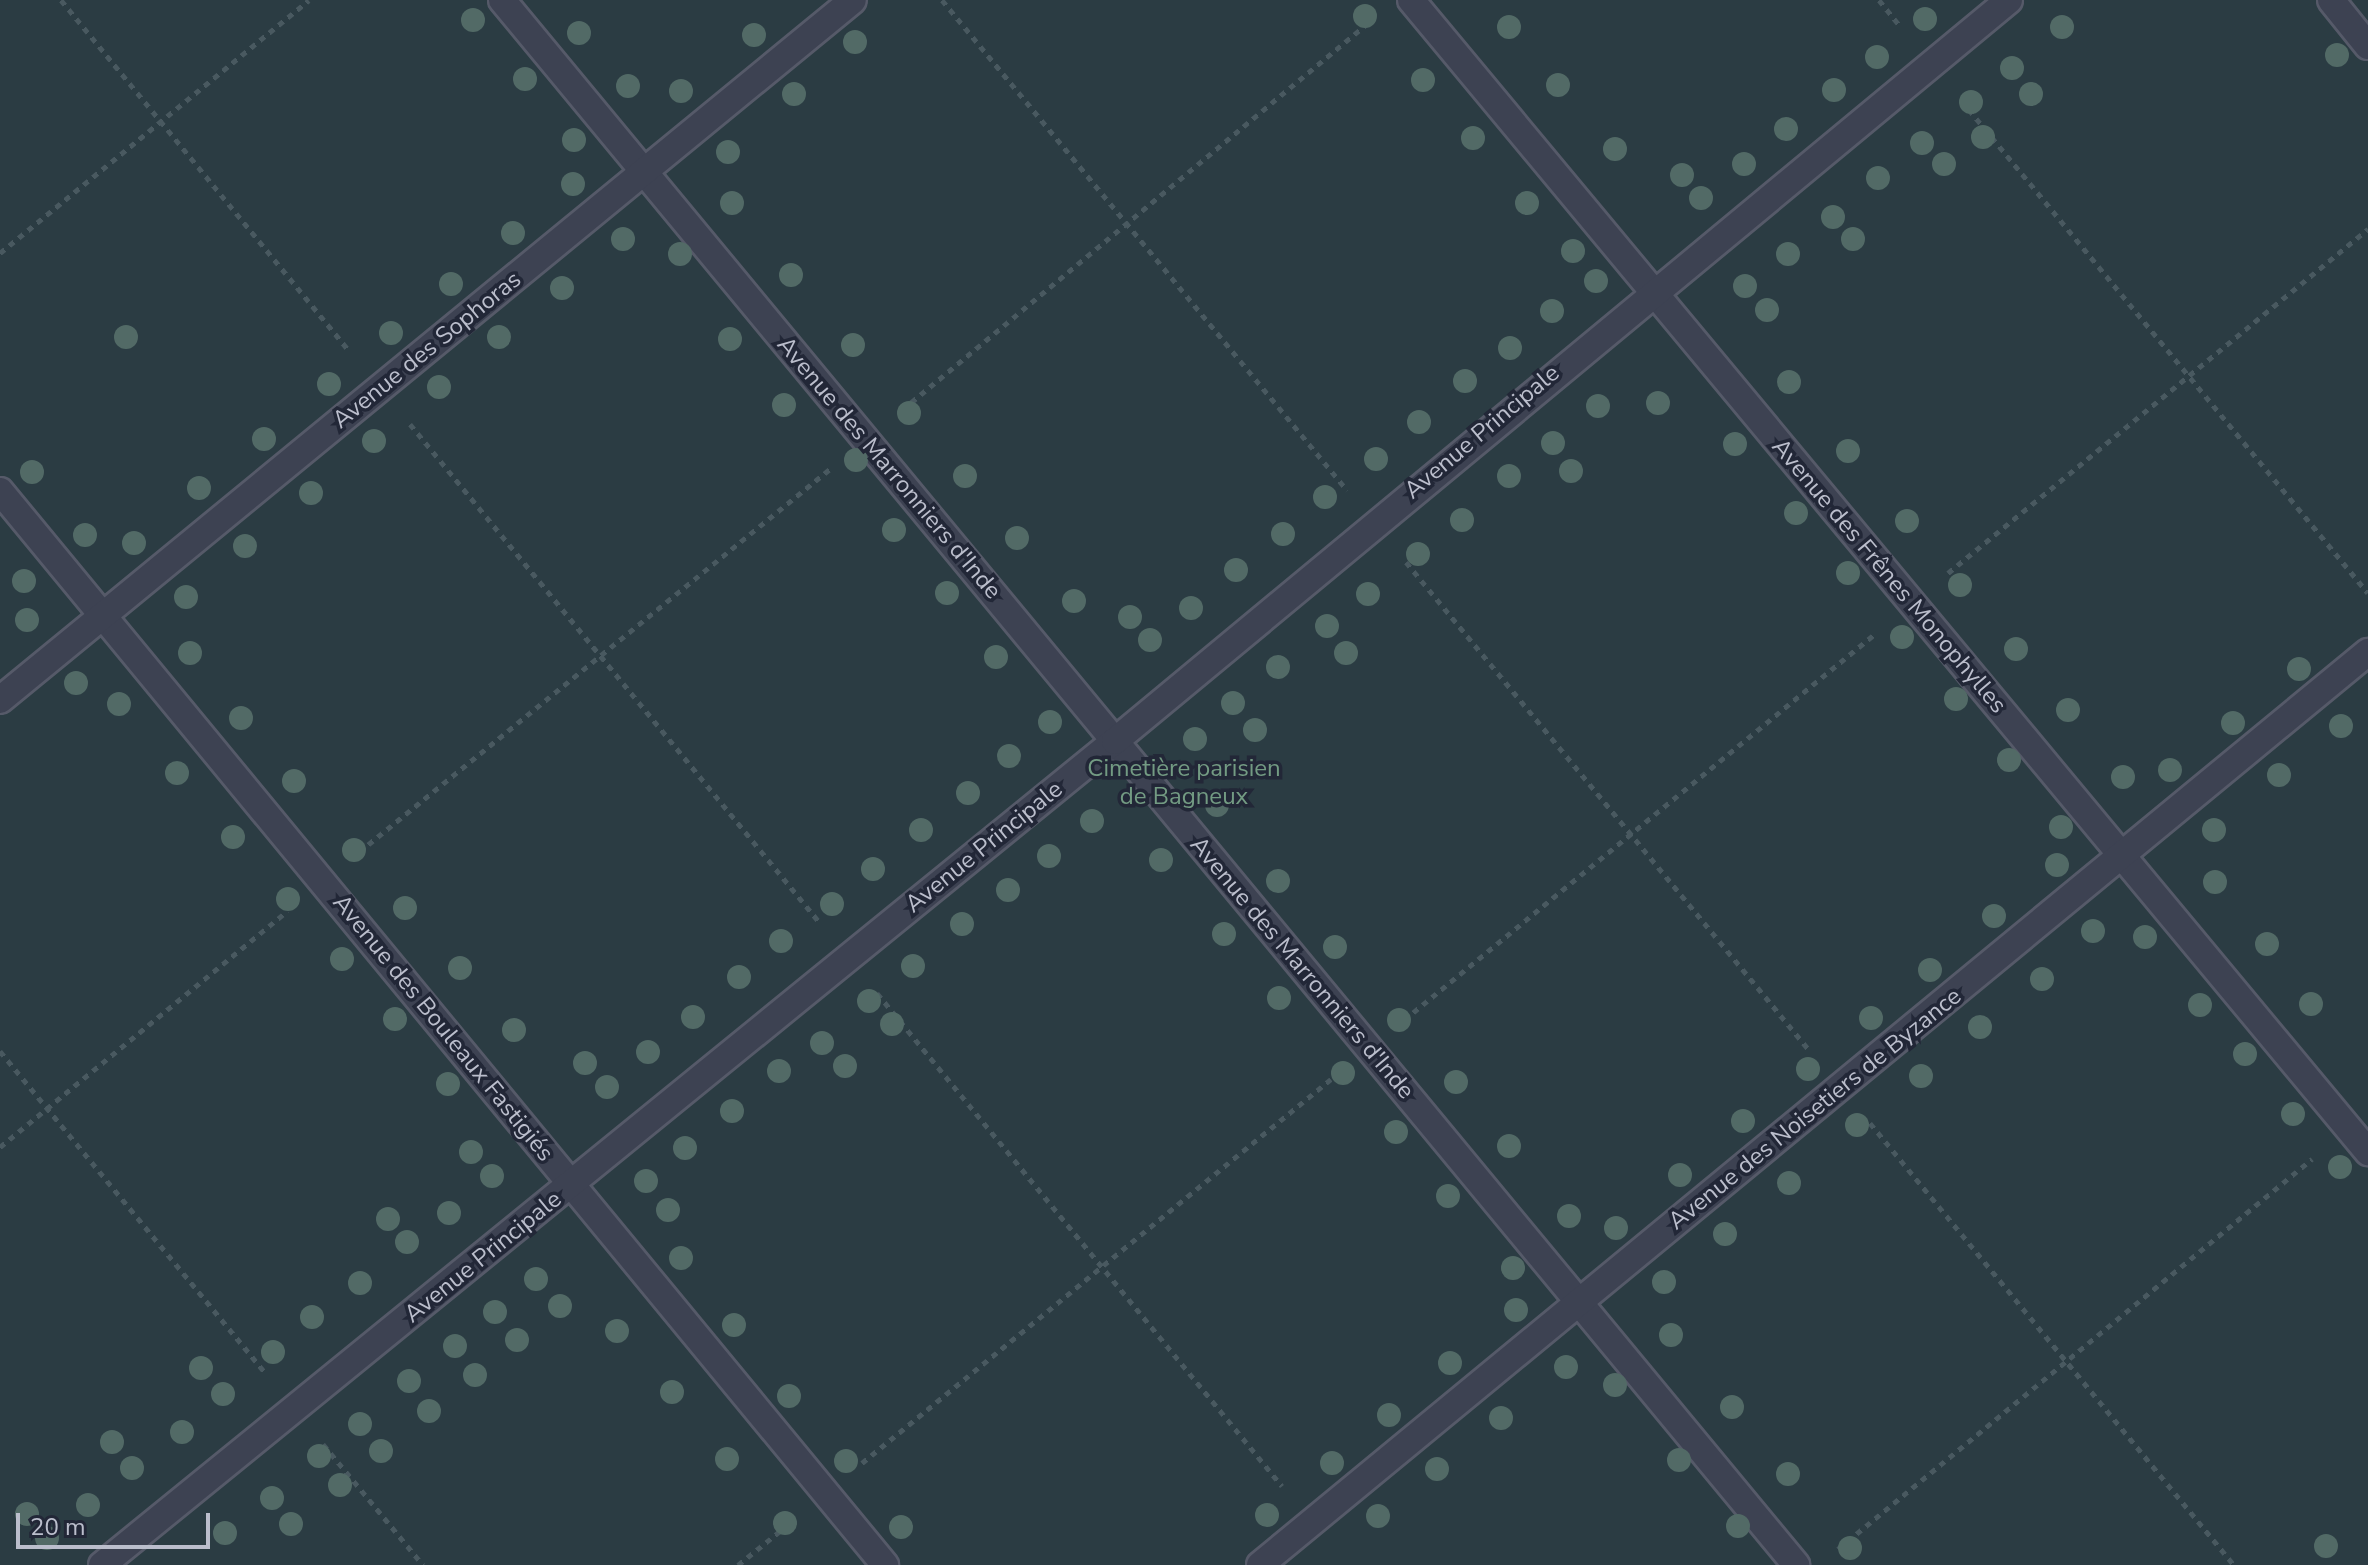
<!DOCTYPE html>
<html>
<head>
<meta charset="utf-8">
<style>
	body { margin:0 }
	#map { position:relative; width:2368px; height:1565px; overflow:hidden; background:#292f42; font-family:"Nunito Sans",sans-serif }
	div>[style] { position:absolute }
	.green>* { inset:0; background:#2b3c43; transform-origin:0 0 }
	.path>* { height:5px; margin-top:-2.5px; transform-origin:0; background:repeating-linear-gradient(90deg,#495960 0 6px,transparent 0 12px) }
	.roads { filter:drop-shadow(2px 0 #565a69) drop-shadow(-2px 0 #565a69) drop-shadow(0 2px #565a69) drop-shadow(0 -2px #565a69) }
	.lane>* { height:26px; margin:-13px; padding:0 13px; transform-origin:13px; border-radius:13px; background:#3d4252 }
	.trees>* { width:24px; height:24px; margin:-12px; border-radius:50%; background:#526a66 }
	span { translate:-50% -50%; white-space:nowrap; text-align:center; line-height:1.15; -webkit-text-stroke:7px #222737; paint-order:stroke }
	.street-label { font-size:24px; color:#bbbecc }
	.park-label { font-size:24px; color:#739b83 }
	.scale { position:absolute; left:16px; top:1513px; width:194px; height:36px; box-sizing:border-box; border:4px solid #bbbecc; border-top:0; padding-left:10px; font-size:24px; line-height:28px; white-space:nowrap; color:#bbbecc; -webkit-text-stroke:6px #222737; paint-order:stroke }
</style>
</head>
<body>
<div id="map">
	<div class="green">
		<i style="left:0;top:0;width:2368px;height:1565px"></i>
	</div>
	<div class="path">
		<i style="left:61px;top:0;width:455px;rotate:50.6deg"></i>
		<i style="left:942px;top:0;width:636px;rotate:50.43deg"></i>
		<i style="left:1879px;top:0;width:35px;rotate:51deg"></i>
		<i style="left:1961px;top:100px;width:639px;rotate:50.46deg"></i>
		<i style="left:0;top:253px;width:399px;rotate:-39.3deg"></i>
		<i style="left:902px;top:410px;width:606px;rotate:-39.71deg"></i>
		<i style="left:410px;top:424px;width:646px;rotate:50.59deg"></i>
		<i style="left:1406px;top:562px;width:634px;rotate:50.44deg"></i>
		<i style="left:1948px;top:573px;width:543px;rotate:-39.32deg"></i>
		<i style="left:359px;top:852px;width:607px;rotate:-39.12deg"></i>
		<i style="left:877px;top:993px;width:638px;rotate:50.6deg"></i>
		<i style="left:1404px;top:1020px;width:610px;rotate:-39.35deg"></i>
		<i style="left:0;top:1051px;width:415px;rotate:50.5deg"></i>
		<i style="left:1870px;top:1123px;width:573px;rotate:50.53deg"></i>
		<i style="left:0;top:1147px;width:372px;rotate:-39.4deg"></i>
		<i style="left:323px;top:1444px;width:157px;rotate:50.4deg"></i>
		<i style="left:862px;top:1463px;width:606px;rotate:-39.31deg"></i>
		<i style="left:1838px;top:1549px;width:614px;rotate:-39.45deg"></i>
		<i style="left:738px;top:1565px;width:67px;rotate:-38.9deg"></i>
	</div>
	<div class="roads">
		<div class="lane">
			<i style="left:502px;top:0;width:2031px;rotate:50.41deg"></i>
			<i style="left:1411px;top:0;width:1498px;rotate:50.28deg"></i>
			<i style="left:2331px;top:0;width:59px;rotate:51.2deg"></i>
			<i style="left:0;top:491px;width:1392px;rotate:50.51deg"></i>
			<i style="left:0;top:700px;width:1103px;rotate:-39.37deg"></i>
			<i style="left:102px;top:1565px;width:1306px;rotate:-39.13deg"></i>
			<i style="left:1115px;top:741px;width:1161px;rotate:-39.65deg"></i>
			<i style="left:1260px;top:1565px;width:1436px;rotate:-39.49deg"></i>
		</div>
	</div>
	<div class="trees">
		<i style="left:1365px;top:16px"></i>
		<i style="left:1925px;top:19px"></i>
		<i style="left:473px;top:20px"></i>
		<i style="left:1509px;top:27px"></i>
		<i style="left:2062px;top:27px"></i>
		<i style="left:579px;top:33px"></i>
		<i style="left:754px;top:35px"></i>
		<i style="left:855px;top:42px"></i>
		<i style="left:2337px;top:55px"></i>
		<i style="left:1877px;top:57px"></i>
		<i style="left:2012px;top:68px"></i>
		<i style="left:525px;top:79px"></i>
		<i style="left:1423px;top:80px"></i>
		<i style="left:1558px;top:85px"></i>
		<i style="left:628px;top:86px"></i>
		<i style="left:1834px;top:90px"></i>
		<i style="left:681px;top:91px"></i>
		<i style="left:794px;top:94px"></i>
		<i style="left:2031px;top:94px"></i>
		<i style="left:1971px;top:102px"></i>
		<i style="left:1786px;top:129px"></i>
		<i style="left:1983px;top:137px"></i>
		<i style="left:1473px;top:138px"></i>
		<i style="left:574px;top:140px"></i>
		<i style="left:1922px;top:143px"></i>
		<i style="left:1615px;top:149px"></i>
		<i style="left:728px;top:152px"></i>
		<i style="left:1744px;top:164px"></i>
		<i style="left:1944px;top:164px"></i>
		<i style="left:1682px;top:175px"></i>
		<i style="left:1878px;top:178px"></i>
		<i style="left:573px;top:184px"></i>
		<i style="left:1701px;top:198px"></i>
		<i style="left:732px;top:203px"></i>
		<i style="left:1527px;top:203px"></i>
		<i style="left:1833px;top:217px"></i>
		<i style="left:513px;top:233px"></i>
		<i style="left:623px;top:239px"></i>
		<i style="left:1853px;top:239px"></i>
		<i style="left:1573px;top:251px"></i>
		<i style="left:680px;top:254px"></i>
		<i style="left:1788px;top:254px"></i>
		<i style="left:791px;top:275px"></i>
		<i style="left:1596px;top:281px"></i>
		<i style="left:451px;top:284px"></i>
		<i style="left:1745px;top:286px"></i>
		<i style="left:562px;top:288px"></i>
		<i style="left:1767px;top:310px"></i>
		<i style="left:1552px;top:311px"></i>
		<i style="left:391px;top:333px"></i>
		<i style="left:126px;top:337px"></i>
		<i style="left:499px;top:337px"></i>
		<i style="left:730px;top:339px"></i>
		<i style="left:853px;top:345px"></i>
		<i style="left:1510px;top:348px"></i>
		<i style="left:1465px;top:381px"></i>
		<i style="left:1789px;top:382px"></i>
		<i style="left:329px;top:384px"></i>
		<i style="left:439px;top:387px"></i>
		<i style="left:1658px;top:403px"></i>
		<i style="left:784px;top:405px"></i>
		<i style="left:1598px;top:406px"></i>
		<i style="left:909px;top:413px"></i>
		<i style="left:1419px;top:422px"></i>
		<i style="left:264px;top:439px"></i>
		<i style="left:374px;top:441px"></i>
		<i style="left:1553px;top:443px"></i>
		<i style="left:1735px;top:444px"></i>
		<i style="left:1848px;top:451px"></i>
		<i style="left:1376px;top:459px"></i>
		<i style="left:856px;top:460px"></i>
		<i style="left:1571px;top:471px"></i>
		<i style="left:32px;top:472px"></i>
		<i style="left:965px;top:476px"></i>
		<i style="left:1509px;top:476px"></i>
		<i style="left:199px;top:488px"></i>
		<i style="left:311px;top:493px"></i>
		<i style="left:1325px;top:497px"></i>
		<i style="left:1796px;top:513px"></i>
		<i style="left:1462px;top:520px"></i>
		<i style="left:1907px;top:521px"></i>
		<i style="left:894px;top:530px"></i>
		<i style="left:1283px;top:534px"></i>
		<i style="left:85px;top:535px"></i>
		<i style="left:1017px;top:538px"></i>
		<i style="left:134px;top:543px"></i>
		<i style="left:245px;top:546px"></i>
		<i style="left:1418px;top:554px"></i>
		<i style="left:1236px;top:570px"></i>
		<i style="left:1848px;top:573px"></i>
		<i style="left:24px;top:581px"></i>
		<i style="left:1960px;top:585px"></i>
		<i style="left:947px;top:593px"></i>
		<i style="left:1368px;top:594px"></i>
		<i style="left:186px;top:597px"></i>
		<i style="left:1074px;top:601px"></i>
		<i style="left:1191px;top:608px"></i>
		<i style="left:1130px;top:617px"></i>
		<i style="left:27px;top:620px"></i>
		<i style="left:1327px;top:626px"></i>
		<i style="left:1902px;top:637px"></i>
		<i style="left:1150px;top:640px"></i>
		<i style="left:2016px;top:649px"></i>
		<i style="left:190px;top:653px"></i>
		<i style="left:1346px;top:653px"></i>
		<i style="left:996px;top:657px"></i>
		<i style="left:1278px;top:667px"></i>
		<i style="left:2299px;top:669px"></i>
		<i style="left:76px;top:683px"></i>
		<i style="left:1956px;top:699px"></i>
		<i style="left:1233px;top:703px"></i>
		<i style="left:119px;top:704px"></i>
		<i style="left:2068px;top:710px"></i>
		<i style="left:241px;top:718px"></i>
		<i style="left:1050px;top:722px"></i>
		<i style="left:2233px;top:723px"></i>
		<i style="left:2341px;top:726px"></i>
		<i style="left:1255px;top:730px"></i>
		<i style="left:1195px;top:739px"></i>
		<i style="left:1009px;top:756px"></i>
		<i style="left:2009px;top:760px"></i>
		<i style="left:2170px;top:770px"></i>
		<i style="left:177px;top:773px"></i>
		<i style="left:2279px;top:775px"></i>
		<i style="left:2123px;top:777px"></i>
		<i style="left:294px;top:781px"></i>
		<i style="left:968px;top:793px"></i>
		<i style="left:1217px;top:805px"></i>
		<i style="left:1092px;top:821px"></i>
		<i style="left:2061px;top:827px"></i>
		<i style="left:921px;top:830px"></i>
		<i style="left:2214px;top:830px"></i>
		<i style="left:233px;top:837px"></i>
		<i style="left:354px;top:850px"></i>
		<i style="left:1049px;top:856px"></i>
		<i style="left:1161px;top:860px"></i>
		<i style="left:2057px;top:865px"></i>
		<i style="left:873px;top:869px"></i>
		<i style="left:1278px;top:881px"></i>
		<i style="left:2215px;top:882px"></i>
		<i style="left:1008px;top:890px"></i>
		<i style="left:288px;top:899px"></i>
		<i style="left:832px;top:904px"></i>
		<i style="left:405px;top:908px"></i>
		<i style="left:1994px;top:916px"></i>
		<i style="left:962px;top:924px"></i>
		<i style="left:2093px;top:931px"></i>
		<i style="left:1224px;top:934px"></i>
		<i style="left:2145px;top:937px"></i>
		<i style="left:781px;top:941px"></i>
		<i style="left:2267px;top:944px"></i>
		<i style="left:1335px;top:947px"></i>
		<i style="left:342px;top:959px"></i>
		<i style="left:913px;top:966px"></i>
		<i style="left:460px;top:968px"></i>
		<i style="left:1930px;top:970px"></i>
		<i style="left:739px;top:977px"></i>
		<i style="left:2042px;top:979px"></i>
		<i style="left:1279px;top:998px"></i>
		<i style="left:869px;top:1001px"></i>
		<i style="left:2311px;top:1004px"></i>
		<i style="left:2200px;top:1005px"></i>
		<i style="left:693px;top:1017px"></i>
		<i style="left:1871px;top:1018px"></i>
		<i style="left:395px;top:1019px"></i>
		<i style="left:1399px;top:1020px"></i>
		<i style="left:892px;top:1024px"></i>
		<i style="left:1980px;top:1027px"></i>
		<i style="left:514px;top:1030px"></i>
		<i style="left:822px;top:1043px"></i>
		<i style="left:648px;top:1052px"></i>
		<i style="left:2245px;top:1054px"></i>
		<i style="left:585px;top:1063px"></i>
		<i style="left:845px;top:1066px"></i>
		<i style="left:1808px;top:1069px"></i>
		<i style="left:779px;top:1071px"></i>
		<i style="left:1343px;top:1073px"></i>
		<i style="left:1921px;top:1076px"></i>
		<i style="left:1456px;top:1082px"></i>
		<i style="left:448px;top:1084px"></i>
		<i style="left:607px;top:1087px"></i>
		<i style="left:732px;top:1111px"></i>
		<i style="left:2293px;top:1114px"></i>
		<i style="left:1743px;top:1121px"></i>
		<i style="left:1857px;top:1125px"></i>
		<i style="left:1396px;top:1132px"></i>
		<i style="left:1509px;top:1146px"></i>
		<i style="left:685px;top:1148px"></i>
		<i style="left:471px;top:1152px"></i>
		<i style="left:2340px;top:1167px"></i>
		<i style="left:1680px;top:1175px"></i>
		<i style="left:492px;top:1176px"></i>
		<i style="left:646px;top:1181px"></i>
		<i style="left:1789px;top:1183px"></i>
		<i style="left:1448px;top:1196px"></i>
		<i style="left:668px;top:1210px"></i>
		<i style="left:449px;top:1213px"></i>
		<i style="left:1569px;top:1216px"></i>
		<i style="left:388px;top:1219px"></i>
		<i style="left:1616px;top:1228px"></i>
		<i style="left:1725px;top:1234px"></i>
		<i style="left:407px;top:1242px"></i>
		<i style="left:681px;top:1258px"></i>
		<i style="left:1513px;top:1268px"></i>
		<i style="left:536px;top:1279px"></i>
		<i style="left:1664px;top:1282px"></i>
		<i style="left:360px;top:1283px"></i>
		<i style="left:560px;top:1306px"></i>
		<i style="left:1516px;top:1310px"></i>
		<i style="left:495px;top:1312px"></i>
		<i style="left:312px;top:1317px"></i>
		<i style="left:734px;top:1325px"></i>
		<i style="left:617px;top:1331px"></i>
		<i style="left:1671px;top:1335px"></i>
		<i style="left:517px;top:1340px"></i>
		<i style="left:455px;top:1346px"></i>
		<i style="left:273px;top:1352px"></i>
		<i style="left:1450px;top:1363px"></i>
		<i style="left:1566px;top:1367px"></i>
		<i style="left:201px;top:1368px"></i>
		<i style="left:475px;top:1375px"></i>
		<i style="left:409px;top:1381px"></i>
		<i style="left:1615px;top:1385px"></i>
		<i style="left:672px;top:1392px"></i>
		<i style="left:223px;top:1394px"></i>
		<i style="left:789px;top:1396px"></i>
		<i style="left:1732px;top:1407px"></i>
		<i style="left:429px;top:1411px"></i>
		<i style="left:1389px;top:1415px"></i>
		<i style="left:1501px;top:1418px"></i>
		<i style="left:360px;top:1424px"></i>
		<i style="left:182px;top:1432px"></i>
		<i style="left:112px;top:1442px"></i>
		<i style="left:381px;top:1451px"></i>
		<i style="left:319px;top:1456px"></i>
		<i style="left:727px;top:1459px"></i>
		<i style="left:1679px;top:1460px"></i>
		<i style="left:846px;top:1461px"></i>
		<i style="left:1332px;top:1463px"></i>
		<i style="left:132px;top:1468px"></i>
		<i style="left:1437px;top:1469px"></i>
		<i style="left:1788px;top:1474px"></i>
		<i style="left:340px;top:1485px"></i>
		<i style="left:272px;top:1498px"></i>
		<i style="left:88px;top:1505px"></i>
		<i style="left:27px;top:1514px"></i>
		<i style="left:1267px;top:1515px"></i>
		<i style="left:1378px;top:1516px"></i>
		<i style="left:785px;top:1523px"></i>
		<i style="left:291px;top:1524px"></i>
		<i style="left:1738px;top:1526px"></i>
		<i style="left:901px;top:1527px"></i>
		<i style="left:225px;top:1533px"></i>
		<i style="left:47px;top:1538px"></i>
		<i style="left:2326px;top:1546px"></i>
		<i style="left:1850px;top:1548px"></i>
	</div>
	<div class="street-label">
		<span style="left:427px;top:350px;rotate:-39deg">Avenue des Sophoras</span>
		<span style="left:1482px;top:432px;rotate:-40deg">Avenue Principale</span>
		<span style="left:889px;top:468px;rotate:50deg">Avenue des Marronniers d'Inde</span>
		<span style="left:1889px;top:576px;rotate:50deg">Avenue des Frênes Monophylles</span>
		<span style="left:984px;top:847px;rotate:-39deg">Avenue Principale</span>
		<span style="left:1302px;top:968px;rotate:50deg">Avenue des Marronniers d'Inde</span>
		<span style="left:443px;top:1028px;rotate:51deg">Avenue des Bouleaux Fastigiés</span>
		<span style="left:1815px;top:1109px;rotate:-39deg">Avenue des Noisetiers de Byzance</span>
		<span style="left:483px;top:1257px;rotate:-39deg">Avenue Principale</span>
	</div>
	<div class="park-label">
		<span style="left:1184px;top:783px">Cimetière parisien<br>de Bagneux</span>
	</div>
	<div class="scale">20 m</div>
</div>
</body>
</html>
